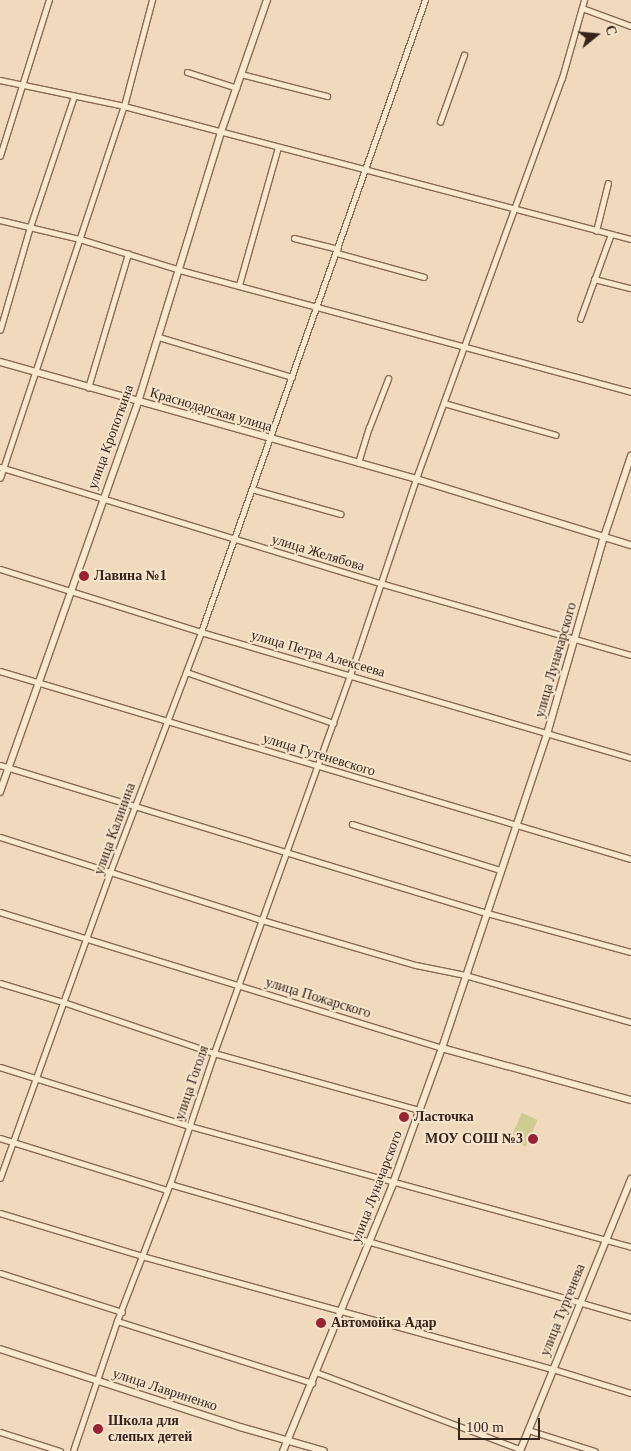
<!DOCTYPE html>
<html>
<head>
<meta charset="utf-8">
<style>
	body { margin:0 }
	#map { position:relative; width:631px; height:1451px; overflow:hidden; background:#f0d9bc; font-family:"Times New Roman",serif }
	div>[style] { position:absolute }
	.green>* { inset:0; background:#cecc90; transform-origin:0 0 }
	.roads { filter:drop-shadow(1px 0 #886955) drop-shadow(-1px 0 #886955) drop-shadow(0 1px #886955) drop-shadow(0 -1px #886955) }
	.minor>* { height:4.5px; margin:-2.25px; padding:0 2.25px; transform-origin:2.25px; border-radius:2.25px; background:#fae8cf }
	.tertiary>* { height:5.5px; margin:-2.75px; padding:0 2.75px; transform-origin:2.75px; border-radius:2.75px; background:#fae8cf }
	.secondary>* { height:6px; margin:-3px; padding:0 3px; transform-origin:3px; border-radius:3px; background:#fae8cf }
	.dots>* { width:14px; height:14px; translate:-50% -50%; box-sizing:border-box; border:2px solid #f7e4cc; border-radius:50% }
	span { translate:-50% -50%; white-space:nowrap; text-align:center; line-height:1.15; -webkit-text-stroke:4px #f7e4cc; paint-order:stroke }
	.street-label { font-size:14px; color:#36241a }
	.poi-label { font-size:14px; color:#36241a; font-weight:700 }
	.left { translate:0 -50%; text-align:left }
	.right { translate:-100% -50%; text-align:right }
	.north { position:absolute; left:571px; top:10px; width:50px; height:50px; -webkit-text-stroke:4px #f7e4cc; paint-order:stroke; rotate:73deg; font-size:14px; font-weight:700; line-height:20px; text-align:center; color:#36241a }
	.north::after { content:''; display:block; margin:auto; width:18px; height:22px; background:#36241a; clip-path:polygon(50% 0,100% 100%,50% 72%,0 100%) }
	.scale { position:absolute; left:458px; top:1418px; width:82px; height:22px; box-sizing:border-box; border:2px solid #36241a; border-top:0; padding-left:6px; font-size:15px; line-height:18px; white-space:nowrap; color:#36241a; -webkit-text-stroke:4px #f7e4cc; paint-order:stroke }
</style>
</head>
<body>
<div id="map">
	<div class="green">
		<i style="left:522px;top:1113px;width:17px;height:29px;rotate:24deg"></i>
	</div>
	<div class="roads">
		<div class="minor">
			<i style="left:582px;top:8px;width:52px;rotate:20.2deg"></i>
			<i style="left:187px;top:72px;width:52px;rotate:17.7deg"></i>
			<i style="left:241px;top:74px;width:89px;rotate:14.3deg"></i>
			<i style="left:0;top:80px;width:127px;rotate:11.8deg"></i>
			<i style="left:124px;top:106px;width:524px;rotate:14.7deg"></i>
			<i style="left:440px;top:122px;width:71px;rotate:-70.3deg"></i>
			<i style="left:0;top:156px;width:164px;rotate:-72.6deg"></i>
			<i style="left:0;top:220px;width:82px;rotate:13.4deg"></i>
			<i style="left:80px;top:239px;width:105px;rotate:17.2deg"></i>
			<i style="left:180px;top:270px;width:467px;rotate:15.1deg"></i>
			<i style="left:596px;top:231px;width:49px;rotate:-76deg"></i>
			<i style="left:294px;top:238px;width:45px;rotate:14deg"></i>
			<i style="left:337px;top:253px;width:90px;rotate:15.4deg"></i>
			<i style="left:594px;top:279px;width:38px;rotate:14deg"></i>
			<i style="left:239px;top:285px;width:143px;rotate:-74.2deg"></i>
			<i style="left:580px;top:319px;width:90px;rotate:-70deg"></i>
			<i style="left:0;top:330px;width:107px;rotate:-73.8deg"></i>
			<i style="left:30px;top:227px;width:138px;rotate:-71.4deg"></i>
			<i style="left:159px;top:337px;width:139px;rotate:16.7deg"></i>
			<i style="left:88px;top:388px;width:140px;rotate:-73.4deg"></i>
			<i style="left:444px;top:403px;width:116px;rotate:15.9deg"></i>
			<i style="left:358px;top:463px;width:37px;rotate:-73deg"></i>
			<i style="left:369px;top:428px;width:53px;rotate:-68.8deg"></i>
			<i style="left:0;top:467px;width:397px;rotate:17deg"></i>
			<i style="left:380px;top:583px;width:261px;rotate:16deg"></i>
			<i style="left:0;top:478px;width:392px;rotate:-71.6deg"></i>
			<i style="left:124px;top:106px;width:110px;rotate:-75.2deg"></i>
			<i style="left:252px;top:489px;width:92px;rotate:15.7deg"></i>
			<i style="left:0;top:569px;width:211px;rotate:17.4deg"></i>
			<i style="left:201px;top:632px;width:448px;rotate:16.3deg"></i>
			<i style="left:0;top:671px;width:658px;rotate:16.59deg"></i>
			<i style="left:186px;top:672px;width:156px;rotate:19.1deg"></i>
			<i style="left:0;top:765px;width:502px;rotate:16.92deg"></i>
			<i style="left:480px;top:911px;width:156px;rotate:15.2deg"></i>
			<i style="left:352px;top:824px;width:156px;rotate:17.2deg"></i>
			<i style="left:0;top:837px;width:275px;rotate:17.6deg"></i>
			<i style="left:262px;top:920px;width:160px;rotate:16.3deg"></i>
			<i style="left:416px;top:965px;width:50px;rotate:11.5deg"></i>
			<i style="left:465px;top:975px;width:173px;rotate:15.8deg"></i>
			<i style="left:0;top:912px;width:462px;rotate:17.1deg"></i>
			<i style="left:0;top:983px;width:66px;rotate:16.8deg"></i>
			<i style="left:63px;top:1002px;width:159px;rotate:18.7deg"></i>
			<i style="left:214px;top:1053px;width:213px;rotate:15.5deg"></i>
			<i style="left:0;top:1067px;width:199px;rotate:17.3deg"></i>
			<i style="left:190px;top:1126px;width:457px;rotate:15.3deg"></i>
			<i style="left:0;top:1138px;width:175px;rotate:17.3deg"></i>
			<i style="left:0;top:1178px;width:325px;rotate:-70.2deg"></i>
			<i style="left:110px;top:872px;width:257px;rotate:-69.2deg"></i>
			<i style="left:201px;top:632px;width:671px;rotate:-70.48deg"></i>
			<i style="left:170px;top:1184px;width:480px;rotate:16.1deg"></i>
			<i style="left:0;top:1213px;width:148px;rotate:16.8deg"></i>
			<i style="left:142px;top:1256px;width:426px;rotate:15.4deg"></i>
			<i style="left:553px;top:1369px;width:82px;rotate:17.1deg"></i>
			<i style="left:0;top:1273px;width:128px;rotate:17.7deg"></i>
			<i style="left:117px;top:1321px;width:205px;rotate:17.6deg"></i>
			<i style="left:316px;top:1372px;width:218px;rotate:20.7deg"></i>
			<i style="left:528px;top:1430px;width:70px;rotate:17.4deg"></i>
			<i style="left:0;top:1432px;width:63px;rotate:17.6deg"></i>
			<i style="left:73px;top:1451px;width:137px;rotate:-71.3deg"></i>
			<i style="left:117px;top:1321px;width:147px;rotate:-68.9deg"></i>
			<i style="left:170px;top:1184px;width:138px;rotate:-71.4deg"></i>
			<i style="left:214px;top:1053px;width:402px;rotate:-70.2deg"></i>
			<i style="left:350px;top:675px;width:213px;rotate:-71.4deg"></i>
			<i style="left:418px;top:473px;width:420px;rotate:-70deg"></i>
			<i style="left:562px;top:78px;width:81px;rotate:-74.2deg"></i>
		</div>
		<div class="tertiary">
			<i style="left:442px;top:1048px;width:196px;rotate:15.4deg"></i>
		</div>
		<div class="secondary">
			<i style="left:0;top:362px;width:432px;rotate:15.7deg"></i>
			<i style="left:416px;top:479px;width:225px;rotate:17.1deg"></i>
			<i style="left:0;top:792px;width:414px;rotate:-70.5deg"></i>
			<i style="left:138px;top:402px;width:282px;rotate:-72.9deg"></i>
			<i style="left:221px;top:132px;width:140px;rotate:-70.8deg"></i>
			<i style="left:0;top:1349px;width:252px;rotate:18deg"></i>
			<i style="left:240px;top:1427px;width:87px;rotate:15.9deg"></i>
			<i style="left:283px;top:1451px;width:287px;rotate:-67.6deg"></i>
			<i style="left:392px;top:1186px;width:147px;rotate:-70.1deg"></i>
			<i style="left:442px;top:1048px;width:331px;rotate:-71.5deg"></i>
			<i style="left:547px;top:734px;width:199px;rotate:-73.9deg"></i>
			<i style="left:602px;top:543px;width:92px;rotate:-71.6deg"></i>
			<i style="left:520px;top:1451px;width:294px;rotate:-67.8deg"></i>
		</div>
	</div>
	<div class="dots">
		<i style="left:84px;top:576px;background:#923"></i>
		<i style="left:404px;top:1117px;background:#923"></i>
		<i style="left:533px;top:1139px;background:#923"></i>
		<i style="left:321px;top:1323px;background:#923"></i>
		<i style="left:98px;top:1429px;background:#923"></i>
	</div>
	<div class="street-label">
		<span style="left:211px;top:410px;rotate:16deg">Краснодарская улица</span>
		<span style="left:111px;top:437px;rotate:-70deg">улица Кропоткина</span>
		<span style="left:318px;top:553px;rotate:17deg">улица Желябова</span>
		<span style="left:318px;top:654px;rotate:16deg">улица Петра Алексеева</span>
		<span style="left:556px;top:660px;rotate:-74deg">улица Луначарского</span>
		<span style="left:319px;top:755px;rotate:17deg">улица Гутеневского</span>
		<span style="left:115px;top:829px;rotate:-70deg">улица Калинина</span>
		<span style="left:318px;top:998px;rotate:17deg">улица Пожарского</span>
		<span style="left:192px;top:1083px;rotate:-71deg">улица Гоголя</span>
		<span style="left:377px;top:1187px;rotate:-69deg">улица Луначарского</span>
		<span style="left:563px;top:1310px;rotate:-68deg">улица Тургенева</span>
		<span style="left:165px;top:1390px;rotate:18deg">улица Лавриненко</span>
	</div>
	<div class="poi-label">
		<span class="left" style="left:94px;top:576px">Лавина №1</span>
		<span class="left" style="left:414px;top:1117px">Ласточка</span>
		<span class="right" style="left:523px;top:1139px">МОУ СОШ №3</span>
		<span class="left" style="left:331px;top:1323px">Автомойка Адар</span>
		<span class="left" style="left:108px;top:1429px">Школа для<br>слепых детей</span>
	</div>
	<div class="north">С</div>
	<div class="scale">100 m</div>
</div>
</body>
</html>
